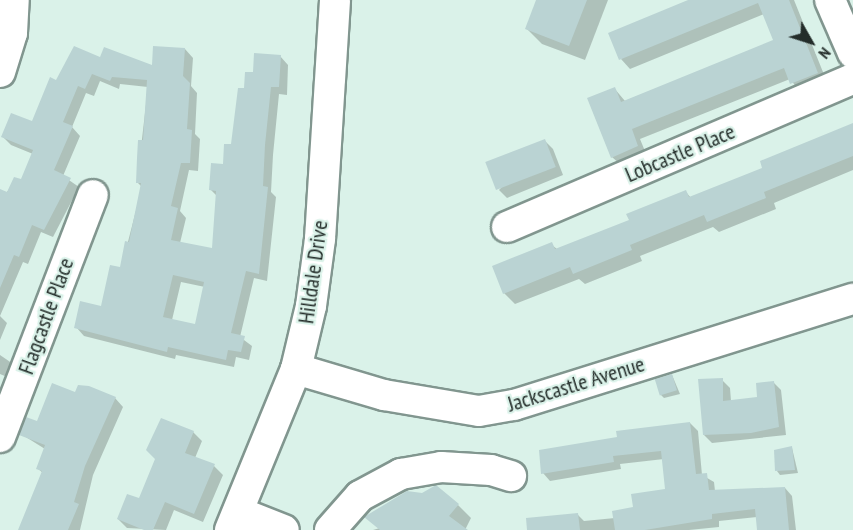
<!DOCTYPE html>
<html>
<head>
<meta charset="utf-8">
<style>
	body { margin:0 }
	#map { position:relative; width:853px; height:530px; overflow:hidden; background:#daf2e9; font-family:"PT Sans Narrow",sans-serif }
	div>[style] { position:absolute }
	.shadow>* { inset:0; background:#0003 }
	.building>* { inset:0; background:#bad3d3; transform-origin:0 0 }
	.roads { filter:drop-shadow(2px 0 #81968f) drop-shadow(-2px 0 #81968f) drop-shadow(0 2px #81968f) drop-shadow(0 -2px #81968f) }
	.minor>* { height:30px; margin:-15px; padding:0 15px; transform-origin:15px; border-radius:15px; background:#fff }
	span { translate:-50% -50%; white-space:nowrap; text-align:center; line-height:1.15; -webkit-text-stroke:4.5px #daf2e9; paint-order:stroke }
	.street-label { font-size:22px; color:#242d2a }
	.north { position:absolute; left:781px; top:12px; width:60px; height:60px; -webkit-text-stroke:4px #daf2e9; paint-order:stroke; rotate:129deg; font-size:16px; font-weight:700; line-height:24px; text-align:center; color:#242d2a }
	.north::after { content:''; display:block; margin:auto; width:21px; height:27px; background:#242d2a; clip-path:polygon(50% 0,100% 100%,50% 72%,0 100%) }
</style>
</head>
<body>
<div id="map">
	<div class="shadow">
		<i style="clip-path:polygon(538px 0,608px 0,585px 60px,542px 44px,527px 29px)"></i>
		<i style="clip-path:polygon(693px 0,794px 0,827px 82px,801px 93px,790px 79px,640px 139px,647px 156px,622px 166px,612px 157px,614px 88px,625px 101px,775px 41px,764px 14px,630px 69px,621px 59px)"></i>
		<i style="clip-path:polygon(evenodd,185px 49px,193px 58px,191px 86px,197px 93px,195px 134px,200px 139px,198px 171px,189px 170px,180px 211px,186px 218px,180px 243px,213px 250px,217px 196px,211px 190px,233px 146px,246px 90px,254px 74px,280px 56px,288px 65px,287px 95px,279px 94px,273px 155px,271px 192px,276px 197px,267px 281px,254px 278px,240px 337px,252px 346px,249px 360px,236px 357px,234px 367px,176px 355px,175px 359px,84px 336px,76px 327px,102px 307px,121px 269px,142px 187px,137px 182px,148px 87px,120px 84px,119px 89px,100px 81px,94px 96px,86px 93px,72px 127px,80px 136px,63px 176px,79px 187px,53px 237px,41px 232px,28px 264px,23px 262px,0 316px,7px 323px,0 340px,0 197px,21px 181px,33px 154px,11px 145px,3px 137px,33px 123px,57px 82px,100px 59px,153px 67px,185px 49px,181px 282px,205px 287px,196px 326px,172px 320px,181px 282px)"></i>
		<i style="clip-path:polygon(853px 125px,853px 170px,774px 203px,776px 209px,719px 232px,713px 227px,640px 256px,642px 261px,585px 284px,579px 279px,515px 304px,504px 293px,551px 244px,558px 250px,631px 221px,686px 192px,691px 198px,764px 168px)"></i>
		<i style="clip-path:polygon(545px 141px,553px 149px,563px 175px,507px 198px,499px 190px)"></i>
		<i style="clip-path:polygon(0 355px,19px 368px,14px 380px,0 374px)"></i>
		<i style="clip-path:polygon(672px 375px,680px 394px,664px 398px,660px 394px)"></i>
		<i style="clip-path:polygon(722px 380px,730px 388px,731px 401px,759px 398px,773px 382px,781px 390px,786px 435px,712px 443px,704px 435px)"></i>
		<i style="clip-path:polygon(76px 394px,115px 398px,123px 407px,93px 475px,80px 530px,20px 530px,43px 473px,37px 468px,45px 449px,21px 434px)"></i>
		<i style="clip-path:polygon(690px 423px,698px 431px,702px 475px,714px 482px,715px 491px,785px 488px,792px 496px,796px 530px,759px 530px,757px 517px,719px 521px,719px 527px,689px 530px,552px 530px,578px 515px,584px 521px,615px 518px,667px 491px,664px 459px,620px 464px,621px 469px,550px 481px,543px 473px)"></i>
		<i style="clip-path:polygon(193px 432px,202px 441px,195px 458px,214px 466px,223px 475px,203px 522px,174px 510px,166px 530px,127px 528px,118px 519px,140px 500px)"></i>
		<i style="clip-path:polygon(792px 448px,798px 473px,780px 475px,777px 471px)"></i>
		<i style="clip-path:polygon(458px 505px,471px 518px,465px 530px,373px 530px)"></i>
	</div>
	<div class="building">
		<i style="clip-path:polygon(536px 0,587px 0,569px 46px,525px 29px)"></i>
		<i style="clip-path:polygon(688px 0,789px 0,818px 73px,790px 84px,784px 68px,632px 129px,638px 146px,611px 158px,587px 98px,615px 87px,621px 102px,773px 40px,758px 3px,619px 60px,608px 33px)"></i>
		<i style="clip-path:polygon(evenodd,74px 46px,100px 57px,104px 47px,152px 65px,153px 46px,185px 48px,183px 76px,190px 83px,187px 129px,192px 130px,190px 163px,181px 163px,171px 206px,178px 208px,171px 240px,212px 248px,216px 191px,209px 190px,211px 163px,223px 164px,224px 144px,231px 144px,238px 88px,244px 88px,245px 72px,253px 72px,254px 53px,281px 55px,279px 87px,271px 87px,265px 145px,263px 186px,268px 187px,259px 274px,246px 271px,231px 333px,245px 336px,241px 352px,228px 350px,226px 360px,168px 347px,167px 352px,74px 328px,80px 301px,101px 306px,110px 265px,120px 267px,125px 241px,129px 242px,141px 183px,136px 183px,137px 158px,138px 140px,143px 140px,147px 80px,112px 77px,110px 81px,92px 74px,85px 89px,78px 86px,63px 122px,73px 126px,54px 170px,71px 178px,44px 230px,32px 225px,19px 257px,14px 255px,0 288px,0 189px,7px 192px,14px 177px,21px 179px,33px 150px,1px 137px,11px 113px,32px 121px,50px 77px,56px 80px,74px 46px,173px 275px,204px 282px,195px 324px,163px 317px,173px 275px)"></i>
		<i style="clip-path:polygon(853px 123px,853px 156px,764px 192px,766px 198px,707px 222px,704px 215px,630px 245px,632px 250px,573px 274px,570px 267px,503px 294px,492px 266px,552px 242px,555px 249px,629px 220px,626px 214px,686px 190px,689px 197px,762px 168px,760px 161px)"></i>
		<i style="left:545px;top:139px;width:30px;height:64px;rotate:69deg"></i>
		<i style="left:672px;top:374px;width:17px;height:18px;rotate:73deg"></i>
		<i style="clip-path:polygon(723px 378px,723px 401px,757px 397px,756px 383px,774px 381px,779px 427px,751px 433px,703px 435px,698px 379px)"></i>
		<i style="clip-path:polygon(52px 383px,75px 392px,78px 385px,89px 386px,116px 397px,85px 466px,74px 502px,79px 504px,68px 530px,18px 530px,42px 471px,36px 469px,45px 445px,19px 435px,26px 417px,37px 421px)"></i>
		<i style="clip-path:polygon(161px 418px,194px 431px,185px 453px,215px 464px,194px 514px,165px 502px,153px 530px,144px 530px,117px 519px,127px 494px,139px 498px,155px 459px,146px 450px)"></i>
		<i style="clip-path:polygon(690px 422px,696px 474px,707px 473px,709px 490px,785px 487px,789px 530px,757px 530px,755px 509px,712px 514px,712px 519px,645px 530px,615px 530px,612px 511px,633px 507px,631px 494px,665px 489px,661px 451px,613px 456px,614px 462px,541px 474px,539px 450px,617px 437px,616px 431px)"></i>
		<i style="clip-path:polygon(792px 446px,795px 470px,775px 471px,774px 450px)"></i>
		<i style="clip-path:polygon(436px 485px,459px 504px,449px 516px,468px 530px,380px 530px,364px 517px,407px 491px,422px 493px)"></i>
		<i style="clip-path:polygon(578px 513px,580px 530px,527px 530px,526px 518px)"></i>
	</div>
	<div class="roads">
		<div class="minor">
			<i style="left:830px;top:0;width:58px;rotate:66.5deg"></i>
			<i style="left:0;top:72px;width:41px;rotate:-72.9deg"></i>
			<i style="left:12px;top:33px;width:33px;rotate:-87deg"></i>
			<i style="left:507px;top:227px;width:376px;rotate:-23.2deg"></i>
			<i style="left:296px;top:369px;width:92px;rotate:16.5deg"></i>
			<i style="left:384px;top:395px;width:96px;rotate:9.6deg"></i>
			<i style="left:479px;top:411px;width:36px;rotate:-10deg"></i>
			<i style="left:514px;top:405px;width:355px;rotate:-17.4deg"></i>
			<i style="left:0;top:437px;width:259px;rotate:-69deg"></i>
			<i style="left:238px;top:512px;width:49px;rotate:21.4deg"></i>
			<i style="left:230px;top:530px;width:174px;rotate:-67.7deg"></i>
			<i style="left:296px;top:369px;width:65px;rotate:-76.6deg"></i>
			<i style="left:311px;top:306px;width:68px;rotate:-82.3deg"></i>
			<i style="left:320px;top:239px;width:239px;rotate:-86.4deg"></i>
			<i style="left:330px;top:530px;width:45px;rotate:-48.6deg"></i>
			<i style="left:360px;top:496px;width:47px;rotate:-28.2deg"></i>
			<i style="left:401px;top:474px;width:41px;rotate:-9.9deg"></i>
			<i style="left:441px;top:467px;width:50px;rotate:3.4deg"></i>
			<i style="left:491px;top:470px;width:21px;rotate:17deg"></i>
		</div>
	</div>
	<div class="street-label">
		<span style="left:680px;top:153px;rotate:-23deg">Lobcastle Place</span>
		<span style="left:313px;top:272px;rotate:-82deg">Hilldale Drive</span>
		<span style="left:46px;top:316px;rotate:-70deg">Flagcastle Place</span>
		<span style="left:576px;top:384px;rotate:-17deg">Jackscastle Avenue</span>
	</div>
	<div class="north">N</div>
</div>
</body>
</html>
